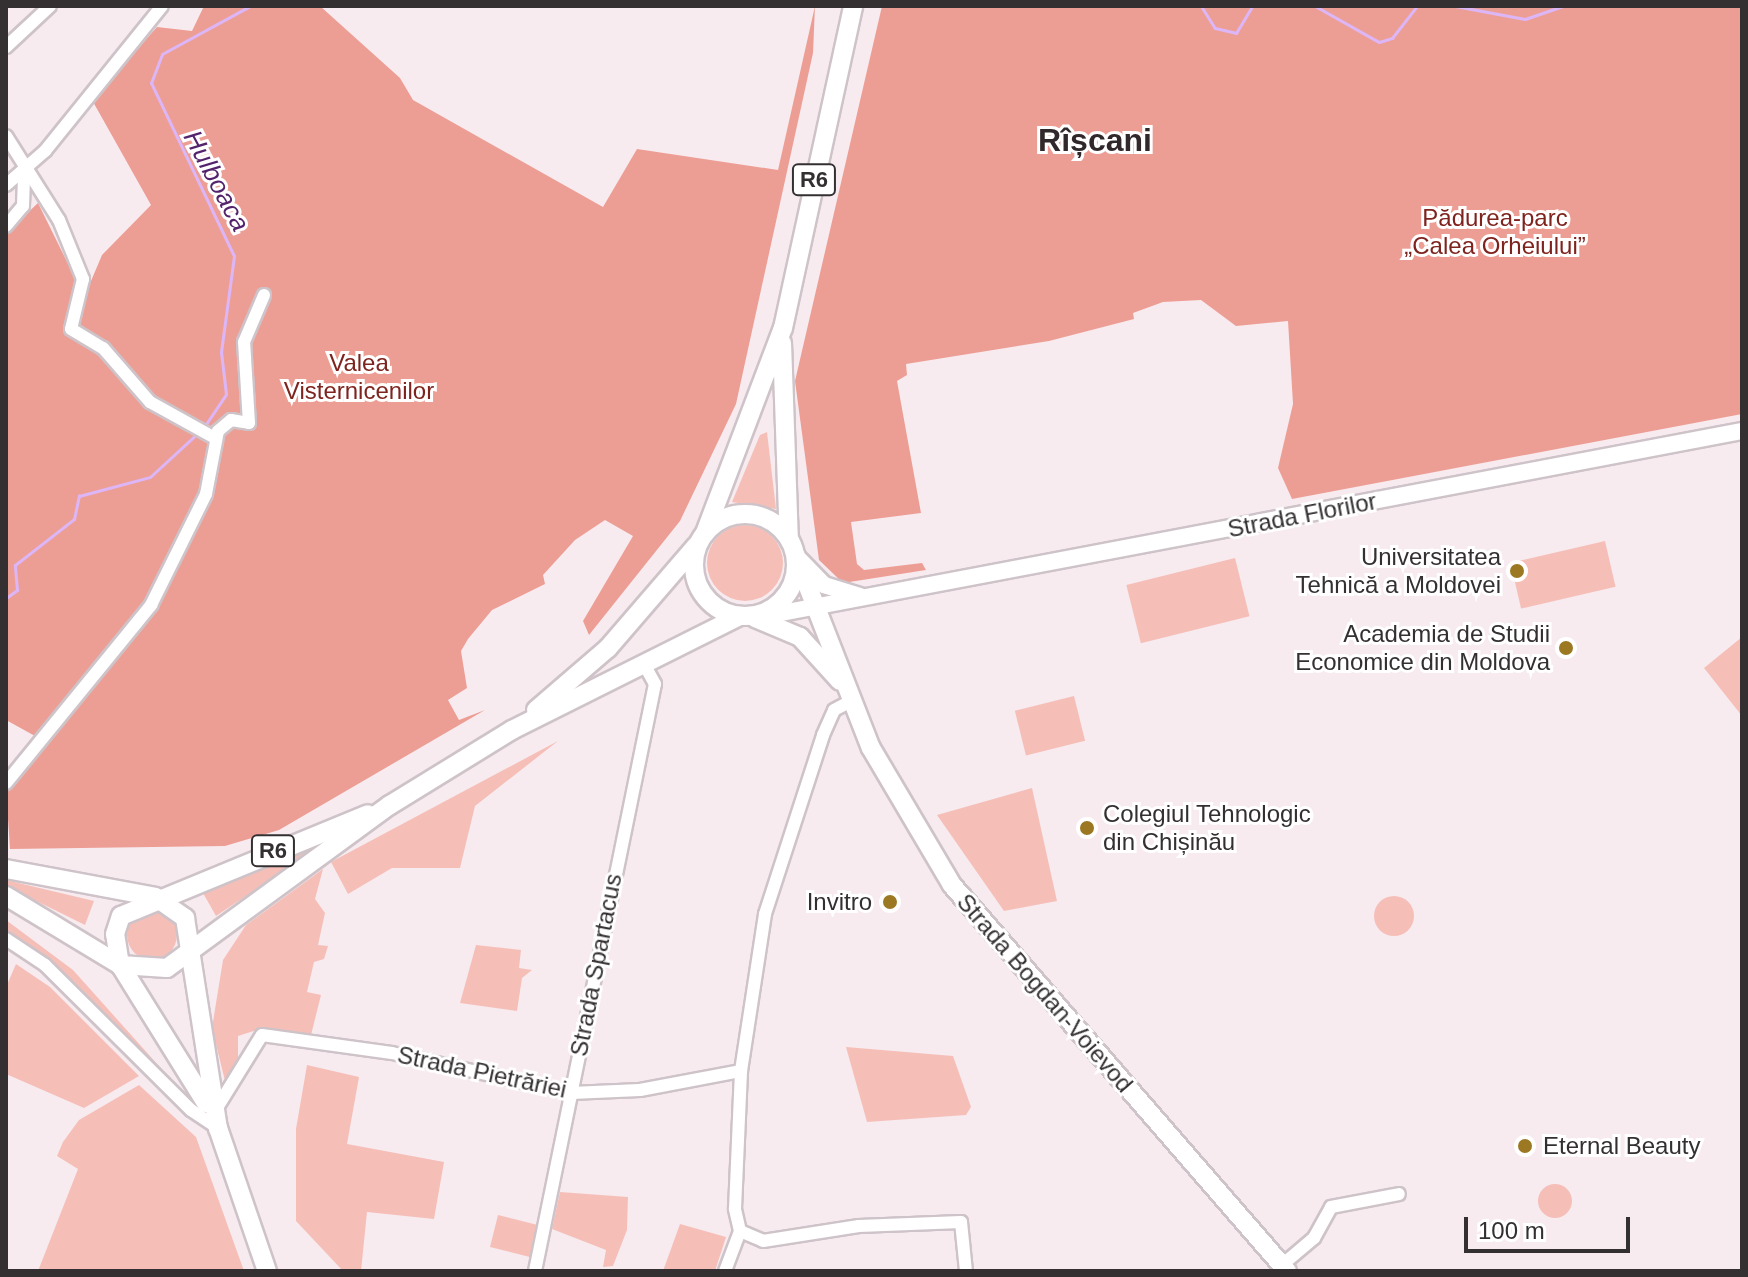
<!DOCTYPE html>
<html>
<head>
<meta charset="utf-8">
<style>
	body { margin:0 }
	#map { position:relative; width:1748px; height:1277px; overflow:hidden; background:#f7ebf0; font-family:Arial,sans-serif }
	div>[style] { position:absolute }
	.green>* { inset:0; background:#f5bfb8; transform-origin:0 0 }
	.round { border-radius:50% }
	.forest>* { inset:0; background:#ed9e94 }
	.stream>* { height:3px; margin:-1.5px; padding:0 1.5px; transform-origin:1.5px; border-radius:1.5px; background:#ddb6f7 }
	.roads { filter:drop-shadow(2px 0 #cec3c8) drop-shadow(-2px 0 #cec3c8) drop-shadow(0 2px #cec3c8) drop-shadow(0 -2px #cec3c8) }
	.minor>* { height:12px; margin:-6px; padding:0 6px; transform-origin:6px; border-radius:6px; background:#fff }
	.secondary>* { height:16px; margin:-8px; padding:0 8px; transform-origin:8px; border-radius:8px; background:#fff }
	.primary>* { height:18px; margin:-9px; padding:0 9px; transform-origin:9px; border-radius:9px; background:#fff }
	.primary>.ring { margin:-9px; padding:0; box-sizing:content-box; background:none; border:18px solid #fff; border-radius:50% }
	.dots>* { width:22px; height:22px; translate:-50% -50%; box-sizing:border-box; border:4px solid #fff; border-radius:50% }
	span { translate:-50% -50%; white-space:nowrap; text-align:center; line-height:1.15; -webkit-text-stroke:6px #fff; paint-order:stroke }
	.shield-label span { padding:2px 6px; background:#fff; border:2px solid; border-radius:6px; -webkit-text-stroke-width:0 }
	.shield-label { font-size:22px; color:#343032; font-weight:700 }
	.park-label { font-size:24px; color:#7e231e }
	.street-label { font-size:24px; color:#343032 }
	.poi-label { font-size:24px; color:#343032 }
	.right { translate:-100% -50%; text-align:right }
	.left { translate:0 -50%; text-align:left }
	.water-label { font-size:26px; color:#53236c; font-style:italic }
	.district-label { font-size:32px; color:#31282c; font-weight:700 }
	.frame { position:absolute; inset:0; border:8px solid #343032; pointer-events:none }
	.scale { position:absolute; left:1464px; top:1217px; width:166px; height:36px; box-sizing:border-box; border:4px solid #343032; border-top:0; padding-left:10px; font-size:24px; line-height:28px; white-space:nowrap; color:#343032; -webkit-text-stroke:6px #fff; paint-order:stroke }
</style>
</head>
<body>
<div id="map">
	<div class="green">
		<i style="clip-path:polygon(767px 432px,776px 509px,732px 502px,760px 435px)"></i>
		<i class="round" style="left:707px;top:525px;width:76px;height:76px"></i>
		<i style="left:1605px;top:541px;width:47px;height:97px;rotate:77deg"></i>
		<i style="left:1235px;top:558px;width:60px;height:112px;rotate:76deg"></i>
		<i style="clip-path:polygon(1742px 637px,1742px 716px,1704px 668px)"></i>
		<i style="left:1074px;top:696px;width:46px;height:61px;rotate:76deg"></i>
		<i style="clip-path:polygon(558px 741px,475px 806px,460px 868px,392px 868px,348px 894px,331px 862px)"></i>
		<i style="clip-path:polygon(1032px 788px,1057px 901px,1004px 911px,937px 815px)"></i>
		<i style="clip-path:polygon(316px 849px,216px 916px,203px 893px,315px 847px)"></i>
		<i style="clip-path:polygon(323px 869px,315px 899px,325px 913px,318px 945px,328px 946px,324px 959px,314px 962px,307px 992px,321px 995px,310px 1039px,257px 1030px,238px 1036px,238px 1065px,226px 1085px,212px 1028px,223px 960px,246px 925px)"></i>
		<i style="clip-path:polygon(6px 880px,94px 901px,85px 925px,6px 886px)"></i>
		<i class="round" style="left:1374px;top:896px;width:40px;height:40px"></i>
		<i class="round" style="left:127px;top:910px;width:50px;height:50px"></i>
		<i style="clip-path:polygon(6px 920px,73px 970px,175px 1084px,64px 973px,6px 934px)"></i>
		<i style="clip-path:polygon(476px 945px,521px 950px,519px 968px,532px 970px,522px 978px,517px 1011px,460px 1003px)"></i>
		<i style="clip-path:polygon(16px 964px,50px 987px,139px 1076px,84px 1108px,6px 1074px,6px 987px)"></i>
		<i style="clip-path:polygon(846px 1047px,953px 1056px,971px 1107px,966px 1115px,867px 1122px)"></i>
		<i style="clip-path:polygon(307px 1065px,359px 1077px,347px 1144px,444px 1162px,434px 1219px,367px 1212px,361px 1271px,343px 1271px,296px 1221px,296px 1129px)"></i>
		<i style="clip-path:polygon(139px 1085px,196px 1137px,244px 1271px,38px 1271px,78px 1169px,57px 1156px,63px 1142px,79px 1120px)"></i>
		<i class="round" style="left:1538px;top:1184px;width:34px;height:34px"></i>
		<i style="clip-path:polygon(560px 1192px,628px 1197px,627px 1230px,613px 1266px,603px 1267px,606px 1250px,552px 1229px)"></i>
		<i style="left:498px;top:1215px;width:42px;height:33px;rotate:14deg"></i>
		<i style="clip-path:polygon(680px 1224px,726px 1237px,715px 1271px,663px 1271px)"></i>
	</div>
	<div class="forest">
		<i style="clip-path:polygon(204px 6px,320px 6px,400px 78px,413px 100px,603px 207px,637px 149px,778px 170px,815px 6px,813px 53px,736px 404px,680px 521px,589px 635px,583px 621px,633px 536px,605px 520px,575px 540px,543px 575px,545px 584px,492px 610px,468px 639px,461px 651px,467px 688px,448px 700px,459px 720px,485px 710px,279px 830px,225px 846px,10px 849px,6px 789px,44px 741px,6px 720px,6px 233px,38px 203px,79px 286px,91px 281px,102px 255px,151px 205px,92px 100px,157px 27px,192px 31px)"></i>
		<i style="clip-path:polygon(882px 6px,1742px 6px,1742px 414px,1292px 499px,1278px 468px,1293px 404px,1288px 321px,1236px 326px,1201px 300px,1163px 302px,1133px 313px,1134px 319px,1049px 341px,906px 364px,907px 375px,897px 381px,921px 513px,851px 522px,857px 564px,864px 570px,922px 563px,926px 570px,843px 583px,819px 560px,795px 381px)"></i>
	</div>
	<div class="stream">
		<i style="left:1201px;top:6px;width:26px;rotate:58deg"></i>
		<i style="left:1215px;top:28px;width:22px;rotate:13deg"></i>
		<i style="left:1236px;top:33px;width:31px;rotate:-59deg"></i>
		<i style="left:1315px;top:6px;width:73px;rotate:29.4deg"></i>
		<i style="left:1379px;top:42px;width:14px;rotate:-17deg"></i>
		<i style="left:1392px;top:38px;width:41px;rotate:-52deg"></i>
		<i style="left:1455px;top:6px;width:71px;rotate:10.5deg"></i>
		<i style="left:1525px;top:19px;width:40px;rotate:-18.9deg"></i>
		<i style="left:206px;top:424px;width:36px;rotate:-56deg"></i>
		<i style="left:226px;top:394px;width:42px;rotate:-96.8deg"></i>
		<i style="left:221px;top:352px;width:97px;rotate:-82.3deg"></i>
		<i style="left:234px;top:256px;width:192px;rotate:-115.6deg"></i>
		<i style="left:151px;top:83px;width:31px;rotate:-69deg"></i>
		<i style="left:162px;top:54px;width:100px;rotate:-28.6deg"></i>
		<i style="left:6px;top:598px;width:14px;rotate:-36deg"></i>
		<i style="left:17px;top:590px;width:25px;rotate:-95deg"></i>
		<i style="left:15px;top:565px;width:75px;rotate:-37.9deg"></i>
		<i style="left:74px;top:519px;width:24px;rotate:-78deg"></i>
		<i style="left:79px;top:496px;width:73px;rotate:-15deg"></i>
		<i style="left:150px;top:477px;width:67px;rotate:-42.6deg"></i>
	</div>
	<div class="roads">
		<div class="minor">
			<i style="left:6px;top:47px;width:60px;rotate:-43deg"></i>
			<i style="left:6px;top:136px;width:99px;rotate:57.8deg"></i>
			<i style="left:59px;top:220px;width:64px;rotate:67.9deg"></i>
			<i style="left:83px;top:279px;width:51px;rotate:103.5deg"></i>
			<i style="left:71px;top:329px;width:37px;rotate:31deg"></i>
			<i style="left:103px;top:348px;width:72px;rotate:49deg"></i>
			<i style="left:150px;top:402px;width:74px;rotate:29deg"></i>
			<i style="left:6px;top:185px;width:52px;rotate:-41.1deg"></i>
			<i style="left:45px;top:151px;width:186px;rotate:-51.1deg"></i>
			<i style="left:6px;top:226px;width:26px;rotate:-50deg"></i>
			<i style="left:23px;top:206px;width:31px;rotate:-88deg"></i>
			<i style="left:6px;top:783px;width:230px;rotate:-50.8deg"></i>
			<i style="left:151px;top:605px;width:124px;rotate:-63.6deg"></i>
			<i style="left:206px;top:494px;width:64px;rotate:-79.2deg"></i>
			<i style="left:218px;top:431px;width:17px;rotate:-40deg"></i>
			<i style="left:231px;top:420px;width:18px;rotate:9deg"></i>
			<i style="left:249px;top:423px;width:81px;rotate:-93.5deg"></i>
			<i style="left:244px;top:342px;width:51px;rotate:-66.9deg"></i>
			<i style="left:6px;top:939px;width:47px;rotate:33.7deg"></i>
			<i style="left:45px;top:965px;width:206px;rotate:44.8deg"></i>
			<i style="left:191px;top:1110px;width:32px;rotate:34deg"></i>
			<i style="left:215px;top:1111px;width:89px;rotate:-58.3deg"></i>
			<i style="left:262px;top:1035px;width:131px;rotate:7.9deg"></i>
			<i style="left:392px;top:1053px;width:183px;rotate:12.6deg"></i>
			<i style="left:571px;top:1093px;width:69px;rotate:-2.5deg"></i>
			<i style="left:640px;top:1090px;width:103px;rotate:-10.7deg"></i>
			<i style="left:740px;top:1231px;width:25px;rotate:23deg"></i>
			<i style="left:763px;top:1241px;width:97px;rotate:-8.9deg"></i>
			<i style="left:859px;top:1226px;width:102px;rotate:-2.2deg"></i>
			<i style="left:961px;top:1222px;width:49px;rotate:84.2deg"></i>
			<i style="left:1282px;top:1265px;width:42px;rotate:-40.2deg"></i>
			<i style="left:1314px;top:1238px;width:35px;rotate:-61deg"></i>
			<i style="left:1331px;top:1207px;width:69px;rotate:-10.8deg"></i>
			<i style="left:535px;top:1271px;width:599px;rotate:-78.45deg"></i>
			<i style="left:655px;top:684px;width:25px;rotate:-119deg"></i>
			<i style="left:725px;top:1271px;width:43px;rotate:-69.4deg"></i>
			<i style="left:740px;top:1231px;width:23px;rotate:-103deg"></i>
			<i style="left:735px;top:1209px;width:138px;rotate:-87.5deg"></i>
			<i style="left:741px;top:1071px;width:159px;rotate:-81.3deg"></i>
			<i style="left:765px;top:914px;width:188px;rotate:-72deg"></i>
			<i style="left:823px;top:735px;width:27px;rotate:-66deg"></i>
			<i style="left:834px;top:710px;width:19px;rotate:-28deg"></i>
		</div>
		<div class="secondary">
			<i style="left:800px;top:560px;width:35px;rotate:46deg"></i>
			<i style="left:824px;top:585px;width:38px;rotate:17deg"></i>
			<i style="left:755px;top:618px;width:1005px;rotate:-10.73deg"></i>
		</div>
		<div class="primary">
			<i style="left:782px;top:343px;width:196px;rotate:88deg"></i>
			<i class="ring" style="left:694px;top:514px;width:84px;height:84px"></i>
			<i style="left:705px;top:533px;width:219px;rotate:-69.2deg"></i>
			<i style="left:783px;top:328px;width:330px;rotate:-77.7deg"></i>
			<i style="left:796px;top:556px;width:206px;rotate:68.7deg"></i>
			<i style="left:871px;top:748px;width:159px;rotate:59.4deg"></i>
			<i style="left:952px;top:885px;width:511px;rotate:49.05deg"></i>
			<i style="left:755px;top:618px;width:49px;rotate:22.9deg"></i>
			<i style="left:800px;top:637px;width:59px;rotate:47.7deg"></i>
			<i style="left:536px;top:710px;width:95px;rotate:-40.7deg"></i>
			<i style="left:608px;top:648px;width:135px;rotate:-49.2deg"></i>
			<i style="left:6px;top:869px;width:152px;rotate:10.6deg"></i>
			<i style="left:155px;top:897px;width:37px;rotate:35deg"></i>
			<i style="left:185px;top:918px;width:213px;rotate:81.1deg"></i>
			<i style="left:218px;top:1128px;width:151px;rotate:71.1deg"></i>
			<i style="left:6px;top:896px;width:133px;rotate:31.2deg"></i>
			<i style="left:120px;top:965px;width:47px;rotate:3.7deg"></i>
			<i style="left:167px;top:968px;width:276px;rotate:-36.2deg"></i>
			<i style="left:390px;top:805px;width:143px;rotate:-31.6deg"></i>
			<i style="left:512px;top:730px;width:253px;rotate:-26.6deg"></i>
			<i style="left:206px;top:1103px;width:163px;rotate:-121.9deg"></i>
			<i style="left:120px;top:965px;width:31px;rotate:-99deg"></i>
			<i style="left:115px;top:934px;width:19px;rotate:-72deg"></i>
			<i style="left:121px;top:916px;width:267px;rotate:-22.4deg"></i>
		</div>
	</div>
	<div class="dots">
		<i style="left:1517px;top:571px;background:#9c7823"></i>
		<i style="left:1566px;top:648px;background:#9c7823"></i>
		<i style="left:1087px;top:828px;background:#9c7823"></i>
		<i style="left:890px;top:902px;background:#9c7823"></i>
		<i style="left:1525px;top:1146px;background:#9c7823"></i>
	</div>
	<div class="shield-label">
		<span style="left:814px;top:180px">R6</span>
		<span style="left:273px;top:851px">R6</span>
	</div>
	<div class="park-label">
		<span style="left:1495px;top:232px">Pădurea-parc<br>„Calea Orheiului”</span>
		<span style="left:359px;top:377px">Valea<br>Visternicenilor</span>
	</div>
	<div class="street-label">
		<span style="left:1302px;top:515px;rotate:-11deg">Strada Florilor</span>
		<span style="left:596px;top:965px;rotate:-79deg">Strada Spartacus</span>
		<span style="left:1045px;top:993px;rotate:49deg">Strada Bogdan-Voievod</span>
		<span style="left:482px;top:1072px;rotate:12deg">Strada Pietrăriei</span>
	</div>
	<div class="poi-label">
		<span class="right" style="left:1501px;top:571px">Universitatea<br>Tehnică a Moldovei</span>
		<span class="right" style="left:1550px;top:648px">Academia de Studii<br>Economice din Moldova</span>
		<span class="left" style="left:1103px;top:828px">Colegiul Tehnologic<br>din Chișinău</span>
		<span class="right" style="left:872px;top:902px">Invitro</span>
		<span class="left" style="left:1543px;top:1146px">Eternal Beauty</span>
	</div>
	<div class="water-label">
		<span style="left:216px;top:181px;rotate:62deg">Hulboaca</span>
	</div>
	<div class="district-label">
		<span style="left:1095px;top:140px">Rîșcani</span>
	</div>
	<div class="frame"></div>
	<div class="scale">100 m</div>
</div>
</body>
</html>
